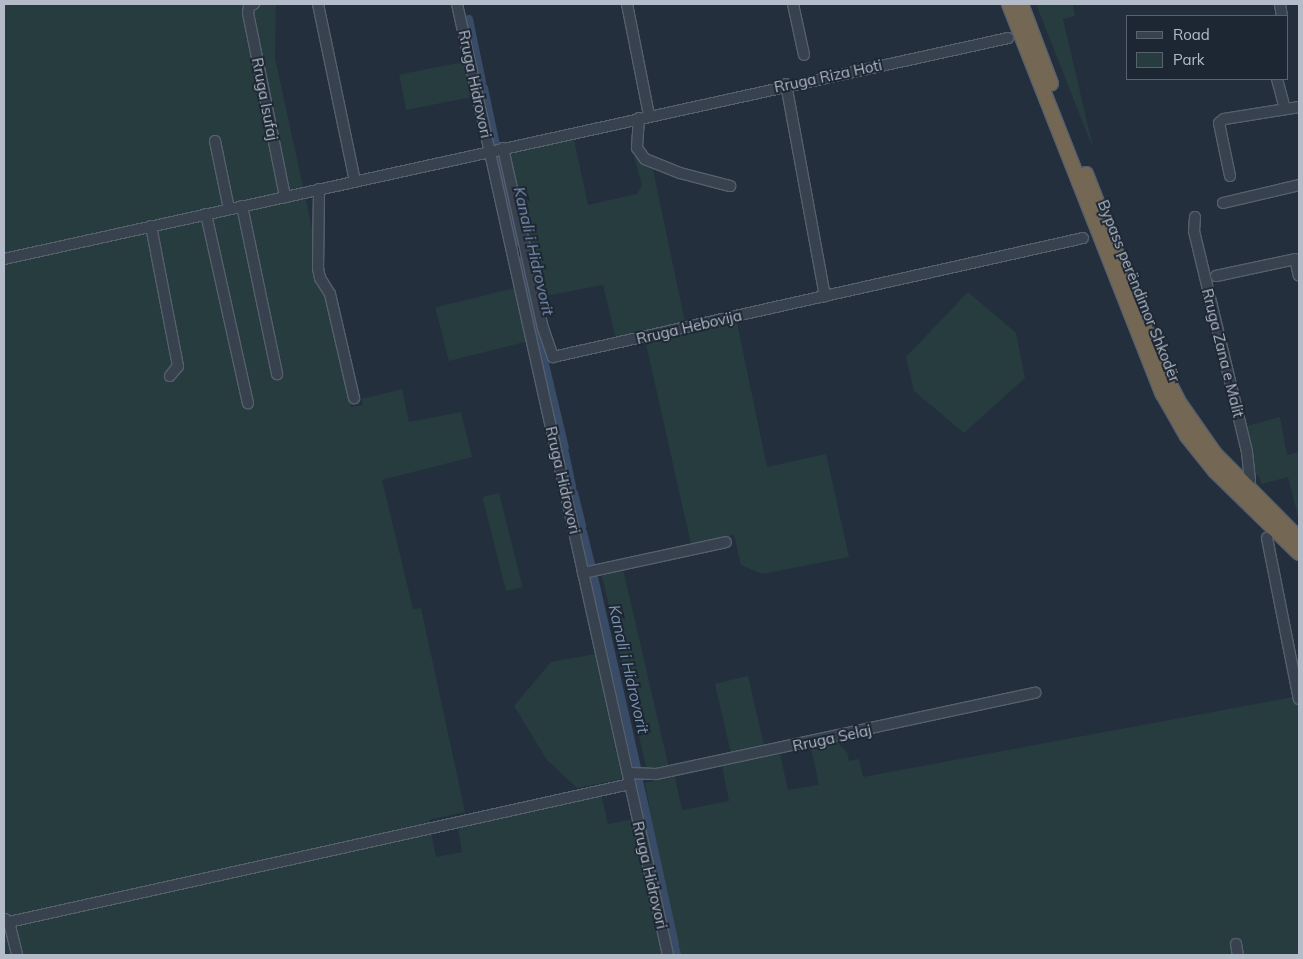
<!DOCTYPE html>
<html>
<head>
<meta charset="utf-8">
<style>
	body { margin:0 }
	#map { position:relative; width:1303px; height:959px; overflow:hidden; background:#242f3e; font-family:Mulish,sans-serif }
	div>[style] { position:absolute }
	.green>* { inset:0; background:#263c3f; transform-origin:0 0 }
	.canal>* { height:8px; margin:-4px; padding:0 4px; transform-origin:4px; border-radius:4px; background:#394c67 }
	.roads { filter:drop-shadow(1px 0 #565f6c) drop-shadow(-1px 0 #565f6c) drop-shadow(0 1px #565f6c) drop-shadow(0 -1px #565f6c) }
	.minor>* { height:10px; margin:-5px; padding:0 5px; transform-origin:5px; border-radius:5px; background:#38414e }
	.highway>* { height:14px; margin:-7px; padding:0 7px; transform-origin:7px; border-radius:7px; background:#746855 }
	span { translate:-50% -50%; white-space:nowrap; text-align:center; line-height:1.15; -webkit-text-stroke:4px #1d2633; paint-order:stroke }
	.street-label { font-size:15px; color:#b4bcc9 }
	.water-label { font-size:16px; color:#7c92b1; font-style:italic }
	.frame { position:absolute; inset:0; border:5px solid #b4bcc9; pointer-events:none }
	.legend { position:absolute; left:1126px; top:15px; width:162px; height:65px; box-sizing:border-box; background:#1d2633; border:1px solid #59626f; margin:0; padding:6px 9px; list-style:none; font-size:15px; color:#b4bcc9 }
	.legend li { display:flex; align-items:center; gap:10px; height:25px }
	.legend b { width:25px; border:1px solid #59626f }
</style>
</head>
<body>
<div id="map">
	<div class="green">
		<i style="clip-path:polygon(4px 4px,276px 4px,275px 58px,351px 407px,363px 405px,362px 399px,402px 389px,409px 422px,461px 412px,472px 457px,382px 480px,413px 609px,421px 608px,465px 812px,429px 820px,436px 857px,462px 852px,458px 828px,601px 795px,608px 824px,651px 816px,645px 783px,675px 777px,682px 810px,729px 801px,722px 766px,780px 754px,788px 790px,819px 785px,811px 748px,836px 741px,847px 752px,849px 761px,859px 759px,863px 777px,1299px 696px,1299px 955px,4px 955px)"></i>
		<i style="clip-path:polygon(1036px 4px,1073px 4px,1075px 16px,1063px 19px,1093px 148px)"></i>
		<i style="left:464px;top:62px;width:36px;height:66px;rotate:79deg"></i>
		<i style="clip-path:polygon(573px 135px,588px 205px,637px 194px,642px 185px,634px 156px,652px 165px,685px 322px,616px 339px,603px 285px,539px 297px,507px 150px)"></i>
		<i style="left:514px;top:288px;width:55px;height:81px;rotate:76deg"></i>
		<i style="clip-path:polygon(968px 292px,1016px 333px,1025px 378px,964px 433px,914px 391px,906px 357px)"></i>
		<i style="clip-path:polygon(737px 323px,767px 467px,826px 454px,849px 557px,762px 574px,741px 565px,734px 535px,691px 544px,646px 344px)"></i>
		<i style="clip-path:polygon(1280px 417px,1287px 455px,1299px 452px,1299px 520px,1288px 477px,1262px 484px,1259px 476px,1254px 474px,1243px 427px)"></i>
		<i style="left:499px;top:493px;width:97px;height:17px;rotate:76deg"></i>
		<i style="left:623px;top:569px;width:201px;height:22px;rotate:77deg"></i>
		<i style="clip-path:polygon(595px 654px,622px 779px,577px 788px,547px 760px,514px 706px,551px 662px)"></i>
		<i style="left:748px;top:676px;width:71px;height:34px;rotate:77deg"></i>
	</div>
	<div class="canal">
		<i style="left:469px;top:19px;width:64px;rotate:78.3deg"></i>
		<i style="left:484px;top:88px;width:58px;rotate:78.1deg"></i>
		<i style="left:497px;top:151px;width:94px;rotate:76.4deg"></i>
		<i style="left:523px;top:260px;width:99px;rotate:77.8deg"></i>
		<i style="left:544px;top:360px;width:90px;rotate:76.6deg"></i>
		<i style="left:565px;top:453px;width:35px;rotate:78deg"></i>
		<i style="left:574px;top:493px;width:34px;rotate:76deg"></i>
		<i style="left:583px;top:532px;width:37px;rotate:76deg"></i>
		<i style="left:594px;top:577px;width:196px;rotate:77.3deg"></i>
		<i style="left:638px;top:776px;width:172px;rotate:77.6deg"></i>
		<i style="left:676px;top:950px;width:5px;rotate:79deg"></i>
	</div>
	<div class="roads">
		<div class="minor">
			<i style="left:254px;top:4px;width:5px;rotate:158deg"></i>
			<i style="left:249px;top:6px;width:7px;rotate:98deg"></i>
			<i style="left:248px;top:13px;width:188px;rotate:78.6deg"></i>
			<i style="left:318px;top:4px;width:181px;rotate:78.2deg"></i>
			<i style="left:457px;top:4px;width:974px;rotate:77.49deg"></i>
			<i style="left:627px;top:4px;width:113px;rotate:78.8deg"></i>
			<i style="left:793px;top:4px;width:52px;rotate:77.8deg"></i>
			<i style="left:1280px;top:4px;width:12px;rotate:81deg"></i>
			<i style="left:1277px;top:79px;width:30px;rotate:75deg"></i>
			<i style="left:786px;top:84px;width:216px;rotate:79.6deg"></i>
			<i style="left:639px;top:118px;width:30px;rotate:94deg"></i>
			<i style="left:637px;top:148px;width:14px;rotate:54deg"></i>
			<i style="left:645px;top:159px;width:38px;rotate:22deg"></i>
			<i style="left:680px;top:173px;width:52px;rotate:14.6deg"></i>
			<i style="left:215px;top:141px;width:69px;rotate:78.4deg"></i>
			<i style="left:503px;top:148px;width:184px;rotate:77.5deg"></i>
			<i style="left:543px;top:328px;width:31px;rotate:71deg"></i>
			<i style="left:553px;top:357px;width:543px;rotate:-12.65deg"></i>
			<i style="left:1230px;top:176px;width:54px;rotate:-101.7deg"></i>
			<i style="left:1219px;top:123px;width:6px;rotate:-39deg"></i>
			<i style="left:1224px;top:119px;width:76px;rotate:-9.1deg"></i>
			<i style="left:319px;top:189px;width:79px;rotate:90.7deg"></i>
			<i style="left:318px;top:268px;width:10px;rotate:79deg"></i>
			<i style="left:320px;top:278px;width:19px;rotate:58deg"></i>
			<i style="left:330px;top:294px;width:107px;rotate:77deg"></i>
			<i style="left:1223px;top:203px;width:78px;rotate:-13.3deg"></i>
			<i style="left:242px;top:206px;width:172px;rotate:78.2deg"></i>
			<i style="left:206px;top:214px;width:194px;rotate:77.5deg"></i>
			<i style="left:1195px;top:217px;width:14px;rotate:94deg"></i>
			<i style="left:1194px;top:231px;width:227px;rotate:76.5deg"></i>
			<i style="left:1247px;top:452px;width:28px;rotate:84deg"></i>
			<i style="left:1250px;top:480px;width:9px;rotate:111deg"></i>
			<i style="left:151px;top:226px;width:143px;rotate:79.1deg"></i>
			<i style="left:178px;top:366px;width:13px;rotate:129deg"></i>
			<i style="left:4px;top:259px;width:1028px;rotate:-12.41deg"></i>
			<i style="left:1216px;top:276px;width:81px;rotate:-12.1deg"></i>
			<i style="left:1295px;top:259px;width:17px;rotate:77deg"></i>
			<i style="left:1267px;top:538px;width:164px;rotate:78.8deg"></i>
			<i style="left:583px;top:573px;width:146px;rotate:-12.2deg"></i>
			<i style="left:628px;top:773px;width:28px;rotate:2deg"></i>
			<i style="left:656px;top:774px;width:388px;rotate:-12.1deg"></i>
			<i style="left:5px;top:919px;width:5px;rotate:37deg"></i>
			<i style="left:9px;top:922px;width:34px;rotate:76deg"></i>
			<i style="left:9px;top:922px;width:636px;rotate:-12.53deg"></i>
			<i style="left:1236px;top:944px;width:11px;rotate:80deg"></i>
		</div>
		<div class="highway">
			<i style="left:1009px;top:4px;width:419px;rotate:68.5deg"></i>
			<i style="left:1163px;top:394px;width:48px;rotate:60.3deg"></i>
			<i style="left:1187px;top:436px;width:45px;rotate:51.3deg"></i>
			<i style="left:1215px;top:471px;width:117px;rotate:44.3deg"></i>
			<i style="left:1021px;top:4px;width:85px;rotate:69.4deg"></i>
			<i style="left:1086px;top:174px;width:207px;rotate:68.8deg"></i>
			<i style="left:1161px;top:367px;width:38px;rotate:63deg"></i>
			<i style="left:1178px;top:401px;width:65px;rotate:55.1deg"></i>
			<i style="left:1215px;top:454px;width:120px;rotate:45.3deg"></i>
		</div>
	</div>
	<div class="street-label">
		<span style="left:828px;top:76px;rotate:-12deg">Rruga Riza Hoti</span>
		<span style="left:475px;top:84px;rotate:78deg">Rruga Hidrovori</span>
		<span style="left:265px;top:99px;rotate:79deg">Rruga Isufaj</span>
		<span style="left:1139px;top:291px;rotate:68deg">Bypass perëndimor Shkodër</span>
		<span style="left:689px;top:327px;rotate:-13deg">Rruga Hebovija</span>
		<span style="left:1223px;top:353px;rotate:76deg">Rruga Zana e Malit</span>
		<span style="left:563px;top:480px;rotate:77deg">Rruga Hidrovori</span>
		<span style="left:832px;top:738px;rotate:-12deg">Rruga Selaj</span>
		<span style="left:650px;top:875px;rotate:77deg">Rruga Hidrovori</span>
	</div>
	<div class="water-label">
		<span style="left:534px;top:251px;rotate:77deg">Kanali i Hidrovorit</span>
		<span style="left:629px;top:669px;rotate:77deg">Kanali i Hidrovorit</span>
	</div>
	<div class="frame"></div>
	<ul class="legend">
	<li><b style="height:6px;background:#38414e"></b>Road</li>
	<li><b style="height:14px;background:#263c3f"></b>Park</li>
	</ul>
</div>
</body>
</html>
